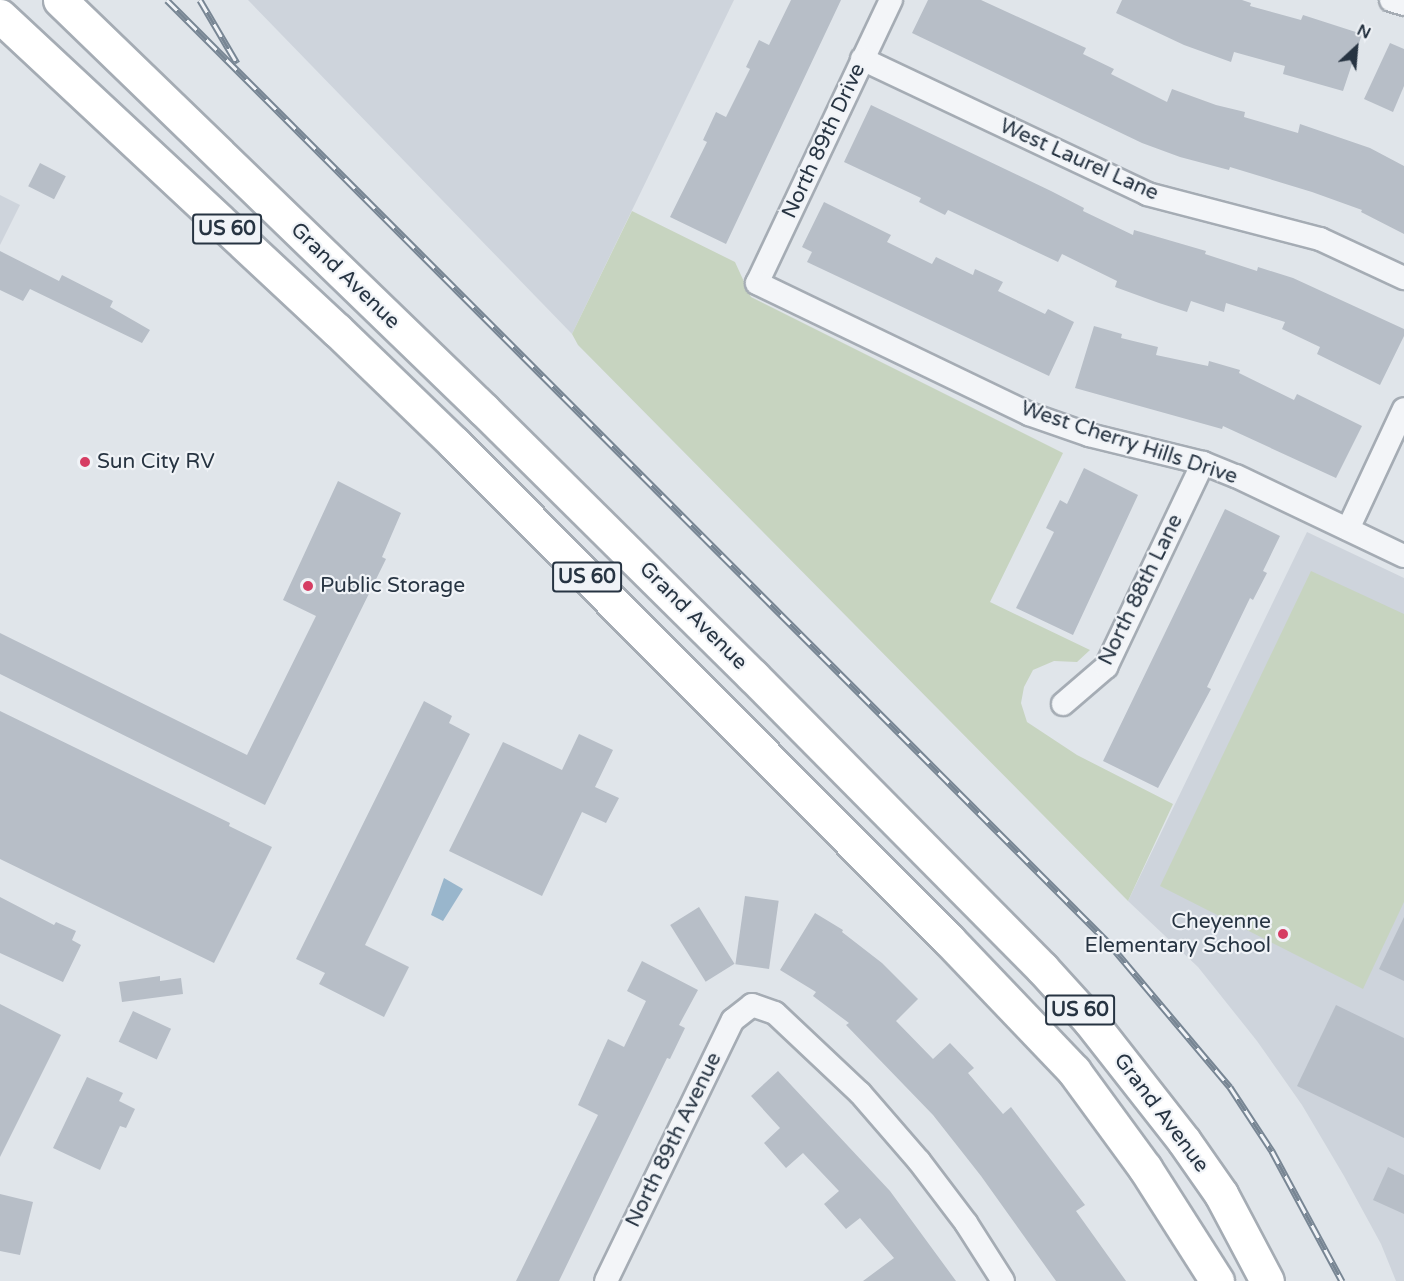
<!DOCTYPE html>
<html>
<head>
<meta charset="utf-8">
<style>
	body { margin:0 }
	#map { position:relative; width:1404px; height:1281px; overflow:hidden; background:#e0e5ea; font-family:"Varela Round",sans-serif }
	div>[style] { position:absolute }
	.built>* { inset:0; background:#ced4dc }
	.green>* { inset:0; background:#c7d4c0 }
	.water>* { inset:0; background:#99b6cc }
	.building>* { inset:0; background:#b7bec7; transform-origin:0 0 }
	.roads { filter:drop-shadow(2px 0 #a5acb4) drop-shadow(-2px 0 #a5acb4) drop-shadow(0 2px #a5acb4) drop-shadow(0 -2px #a5acb4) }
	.street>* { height:22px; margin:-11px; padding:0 11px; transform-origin:11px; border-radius:11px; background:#f3f5f8 }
	.highway>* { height:33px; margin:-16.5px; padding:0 16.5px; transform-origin:16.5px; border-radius:16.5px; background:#fff }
	.rail>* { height:7px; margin-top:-3.5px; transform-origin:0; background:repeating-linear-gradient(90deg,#f0f3f7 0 14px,#788694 0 28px); box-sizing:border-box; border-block:2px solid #788694 }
	.dots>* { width:16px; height:16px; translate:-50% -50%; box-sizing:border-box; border:3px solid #f0f3f7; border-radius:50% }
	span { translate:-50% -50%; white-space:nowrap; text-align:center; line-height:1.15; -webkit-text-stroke:4.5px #f0f3f7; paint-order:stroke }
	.shield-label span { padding:2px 4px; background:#f0f3f7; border:2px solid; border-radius:4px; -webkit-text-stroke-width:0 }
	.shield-label { font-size:20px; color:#273442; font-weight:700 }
	.street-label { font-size:21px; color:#273442 }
	.poi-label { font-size:21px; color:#273442 }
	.left { translate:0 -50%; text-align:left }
	.right { translate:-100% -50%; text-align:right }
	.north { position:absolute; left:1326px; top:18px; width:60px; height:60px; -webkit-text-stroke:4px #f0f3f7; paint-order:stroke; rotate:26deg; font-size:16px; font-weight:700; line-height:24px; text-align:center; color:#273442 }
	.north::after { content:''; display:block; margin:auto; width:21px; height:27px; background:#273442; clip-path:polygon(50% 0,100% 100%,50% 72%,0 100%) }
</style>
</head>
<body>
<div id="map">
	<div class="built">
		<i style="clip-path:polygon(248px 0,734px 0,572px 334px)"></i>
		<i style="clip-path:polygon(0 195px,20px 205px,0 245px)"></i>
		<i style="clip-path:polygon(1307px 532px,1404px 578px,1404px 1281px,1396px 1281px,1381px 1244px,1344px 1176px,1302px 1105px,1257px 1041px,1198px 967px,1128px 901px)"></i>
	</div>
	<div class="green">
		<i style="clip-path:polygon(632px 211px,735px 262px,751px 297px,1063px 453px,990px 602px,1090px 650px,1077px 662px,1054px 661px,1033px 670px,1024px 687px,1021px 703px,1027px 722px,1077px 755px,1173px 804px,1128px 901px,578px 345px,572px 334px)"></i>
		<i style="clip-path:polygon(1311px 571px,1404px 614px,1404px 902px,1363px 989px,1160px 886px)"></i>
	</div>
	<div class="water">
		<i style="clip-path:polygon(444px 878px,463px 889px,443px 921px,431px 915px)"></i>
	</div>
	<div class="building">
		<i style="clip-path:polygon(791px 0,841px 0,726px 244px,670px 217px,707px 142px,703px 140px,716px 112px,726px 117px,750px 69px,746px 67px,759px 40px,769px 45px)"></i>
		<i style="clip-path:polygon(928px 0,981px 0,1086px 48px,1083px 54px,1114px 69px,1111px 74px,1167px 102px,1172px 89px,1216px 105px,1245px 112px,1244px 117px,1298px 133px,1300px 124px,1370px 148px,1404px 166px,1404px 234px,1361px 212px,1362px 210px,1312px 192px,1230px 167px,1229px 170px,1180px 157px,1142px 143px,912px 33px)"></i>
		<i style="clip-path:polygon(1122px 0,1242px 0,1251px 3px,1250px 6px,1301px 20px,1303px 15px,1362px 34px,1343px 91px,1283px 74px,1285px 66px,1234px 52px,1231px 62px,1184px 45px,1116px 13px)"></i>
		<i style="clip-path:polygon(1390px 43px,1404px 49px,1404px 86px,1393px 112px,1364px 99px)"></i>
		<i style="clip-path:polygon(871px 105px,1051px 191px,1084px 208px,1083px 211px,1133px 235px,1134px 230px,1206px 251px,1205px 254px,1257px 271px,1258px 267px,1293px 278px,1404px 329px,1404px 336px,1380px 385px,1317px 354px,1320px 347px,1282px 329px,1285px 322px,1226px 303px,1224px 312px,1191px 301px,1187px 312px,1159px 303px,1115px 287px,1117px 281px,1062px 254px,1058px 262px,948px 210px,945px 215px,919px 202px,921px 198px,844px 162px)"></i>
		<i style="left:40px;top:163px;width:29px;height:26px;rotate:27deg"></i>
		<i style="clip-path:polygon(824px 202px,891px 235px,887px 242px,932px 264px,936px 257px,973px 275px,975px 269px,1003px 282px,998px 291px,1045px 314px,1048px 309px,1074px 322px,1049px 376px,807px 262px,812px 252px,802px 247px)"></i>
		<i style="clip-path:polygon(0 251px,59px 281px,62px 275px,113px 301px,110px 307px,150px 330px,142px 343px,30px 289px,23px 301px,0 290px)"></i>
		<i style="clip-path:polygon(1094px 326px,1122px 334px,1121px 338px,1158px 347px,1156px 355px,1208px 366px,1209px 361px,1240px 370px,1239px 373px,1294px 400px,1297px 394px,1362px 426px,1336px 478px,1223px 426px,1222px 429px,1075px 388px)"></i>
		<i style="clip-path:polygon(1084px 468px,1138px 495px,1073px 635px,1016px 608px,1054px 532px,1046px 528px,1060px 500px,1067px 504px)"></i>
		<i style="clip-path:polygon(338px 481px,401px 513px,382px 557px,386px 559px,265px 805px,0 674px,0 633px,247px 755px,316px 616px,283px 600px)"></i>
		<i style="clip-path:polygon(1225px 509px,1280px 536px,1263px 571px,1267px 573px,1253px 600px,1250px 598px,1207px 687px,1211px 689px,1158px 788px,1103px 761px)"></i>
		<i style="clip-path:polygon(424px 701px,452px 716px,449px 723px,470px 734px,365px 945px,409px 967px,384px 1017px,319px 984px,325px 973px,296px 959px)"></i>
		<i style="clip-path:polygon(0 711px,230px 823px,229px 826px,272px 847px,214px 963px,0 859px)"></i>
		<i style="clip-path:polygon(579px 734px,613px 750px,595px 787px,619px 798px,606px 823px,582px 812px,542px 896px,449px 851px,503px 742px,562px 770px)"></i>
		<i style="left:745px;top:896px;width:34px;height:69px;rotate:8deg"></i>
		<i style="clip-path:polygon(0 897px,54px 925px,56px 922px,76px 931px,72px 940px,81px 945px,63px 982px,0 953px)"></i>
		<i style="left:699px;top:907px;width:67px;height:34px;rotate:58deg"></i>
		<i style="clip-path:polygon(815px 913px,843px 930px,842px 932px,882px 963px,918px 999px,896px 1021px,933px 1059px,950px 1043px,974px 1068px,968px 1073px,1003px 1114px,1011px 1107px,1085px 1205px,1076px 1211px,1126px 1281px,1056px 1281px,981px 1176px,933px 1115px,846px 1025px,849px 1023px,813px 996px,816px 992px,780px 970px)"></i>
		<i style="clip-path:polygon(1404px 917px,1404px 981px,1379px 969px)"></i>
		<i style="clip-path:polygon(642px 961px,698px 990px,679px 1025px,685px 1028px,670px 1059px,667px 1058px,559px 1281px,516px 1281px,598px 1115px,578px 1105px,608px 1039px,624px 1047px,646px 1001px,627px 991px)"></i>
		<i style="clip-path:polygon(160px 976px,160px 981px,181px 978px,183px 994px,122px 1002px,119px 982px)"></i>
		<i style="clip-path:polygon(0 1004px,61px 1035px,0 1157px)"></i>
		<i style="clip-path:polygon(1336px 1005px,1404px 1038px,1404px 1138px,1297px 1086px)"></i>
		<i style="left:133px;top:1011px;width:42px;height:34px;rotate:25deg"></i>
		<i style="clip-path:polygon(778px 1071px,890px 1191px,956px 1281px,863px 1281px,894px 1258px,860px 1218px,846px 1229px,824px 1204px,839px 1191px,803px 1153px,786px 1168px,764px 1143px,780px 1128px,751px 1096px)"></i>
		<i style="clip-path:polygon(87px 1077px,123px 1093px,119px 1101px,135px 1109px,126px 1128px,120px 1126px,100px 1170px,53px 1148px)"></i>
		<i style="clip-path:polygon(1388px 1167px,1404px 1175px,1404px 1214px,1373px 1200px)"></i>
		<i style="clip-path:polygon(0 1194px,33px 1202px,20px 1255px,0 1251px)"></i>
	</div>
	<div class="roads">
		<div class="street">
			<i style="left:891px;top:0;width:313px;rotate:115.3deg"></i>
			<i style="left:757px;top:283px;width:302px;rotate:25.7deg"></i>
			<i style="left:1029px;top:414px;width:64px;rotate:19.3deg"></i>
			<i style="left:1089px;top:435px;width:117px;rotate:13.8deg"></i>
			<i style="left:1203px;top:463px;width:35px;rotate:22deg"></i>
			<i style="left:1236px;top:476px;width:186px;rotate:25.5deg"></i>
			<i style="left:1391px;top:0;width:14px;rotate:17deg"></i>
			<i style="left:862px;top:59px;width:315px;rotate:25.3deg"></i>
			<i style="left:1147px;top:194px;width:179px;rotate:14.6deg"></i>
			<i style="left:1320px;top:239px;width:93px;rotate:24.9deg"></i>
			<i style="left:1348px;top:529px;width:132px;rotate:-65deg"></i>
			<i style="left:1063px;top:704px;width:57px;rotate:-40.7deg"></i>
			<i style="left:1106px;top:667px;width:226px;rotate:-64.6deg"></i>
			<i style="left:606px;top:1281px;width:290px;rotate:-64.1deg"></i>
			<i style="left:733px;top:1020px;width:24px;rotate:-38deg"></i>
			<i style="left:752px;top:1005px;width:24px;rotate:19deg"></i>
			<i style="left:775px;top:1013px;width:117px;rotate:43.3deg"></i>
			<i style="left:860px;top:1093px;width:90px;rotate:49.1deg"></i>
			<i style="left:919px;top:1161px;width:78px;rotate:52.8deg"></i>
			<i style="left:966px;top:1223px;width:69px;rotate:57.5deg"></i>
		</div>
		<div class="highway">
			<i style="left:60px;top:0;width:590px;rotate:44.04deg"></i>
			<i style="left:484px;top:410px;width:378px;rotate:44.7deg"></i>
			<i style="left:753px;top:676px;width:411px;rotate:45.3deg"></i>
			<i style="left:1042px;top:968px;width:72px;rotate:47.8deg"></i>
			<i style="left:1090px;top:1021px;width:152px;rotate:51.9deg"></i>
			<i style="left:1184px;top:1141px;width:65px;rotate:55.1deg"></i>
			<i style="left:1221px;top:1194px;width:98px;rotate:62.1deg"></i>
			<i style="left:0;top:16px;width:461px;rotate:43deg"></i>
			<i style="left:337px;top:330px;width:163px;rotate:44deg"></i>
			<i style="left:454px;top:443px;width:701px;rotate:45.12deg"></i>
			<i style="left:949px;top:940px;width:181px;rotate:46.3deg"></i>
			<i style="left:1074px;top:1071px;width:120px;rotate:53.8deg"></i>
			<i style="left:1145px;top:1168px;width:134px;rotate:57.5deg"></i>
		</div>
	</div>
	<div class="rail">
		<i style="left:167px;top:0;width:1330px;rotate:45.03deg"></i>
		<i style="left:1107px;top:941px;width:191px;rotate:49.9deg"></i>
		<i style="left:1230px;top:1087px;width:77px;rotate:56.7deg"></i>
		<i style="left:1272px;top:1151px;width:148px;rotate:61.7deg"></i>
		<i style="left:200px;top:0;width:73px;rotate:59.6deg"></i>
	</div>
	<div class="dots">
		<i style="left:85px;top:462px;background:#d63d63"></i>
		<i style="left:308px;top:586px;background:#d63d63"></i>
		<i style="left:1283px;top:934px;background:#d63d63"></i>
	</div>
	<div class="shield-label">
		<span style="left:227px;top:229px">US 60</span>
		<span style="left:587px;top:577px">US 60</span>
		<span style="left:1080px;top:1010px">US 60</span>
	</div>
	<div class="street-label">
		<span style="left:824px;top:141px;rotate:-65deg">North 89th Drive</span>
		<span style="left:1079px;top:160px;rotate:24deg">West Laurel Lane</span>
		<span style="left:345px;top:276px;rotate:44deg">Grand Avenue</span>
		<span style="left:1129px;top:443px;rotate:18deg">West Cherry Hills Drive</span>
		<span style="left:1141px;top:590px;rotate:-64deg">North 88th Lane</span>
		<span style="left:693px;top:616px;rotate:45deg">Grand Avenue</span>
		<span style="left:1161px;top:1113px;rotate:53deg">Grand Avenue</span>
		<span style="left:674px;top:1140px;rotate:-64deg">North 89th Avenue</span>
	</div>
	<div class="poi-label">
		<span class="left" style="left:97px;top:462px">Sun City RV</span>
		<span class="left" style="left:320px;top:586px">Public Storage</span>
		<span class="right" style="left:1271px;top:934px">Cheyenne<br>Elementary School</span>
	</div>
	<div class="north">N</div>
</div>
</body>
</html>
